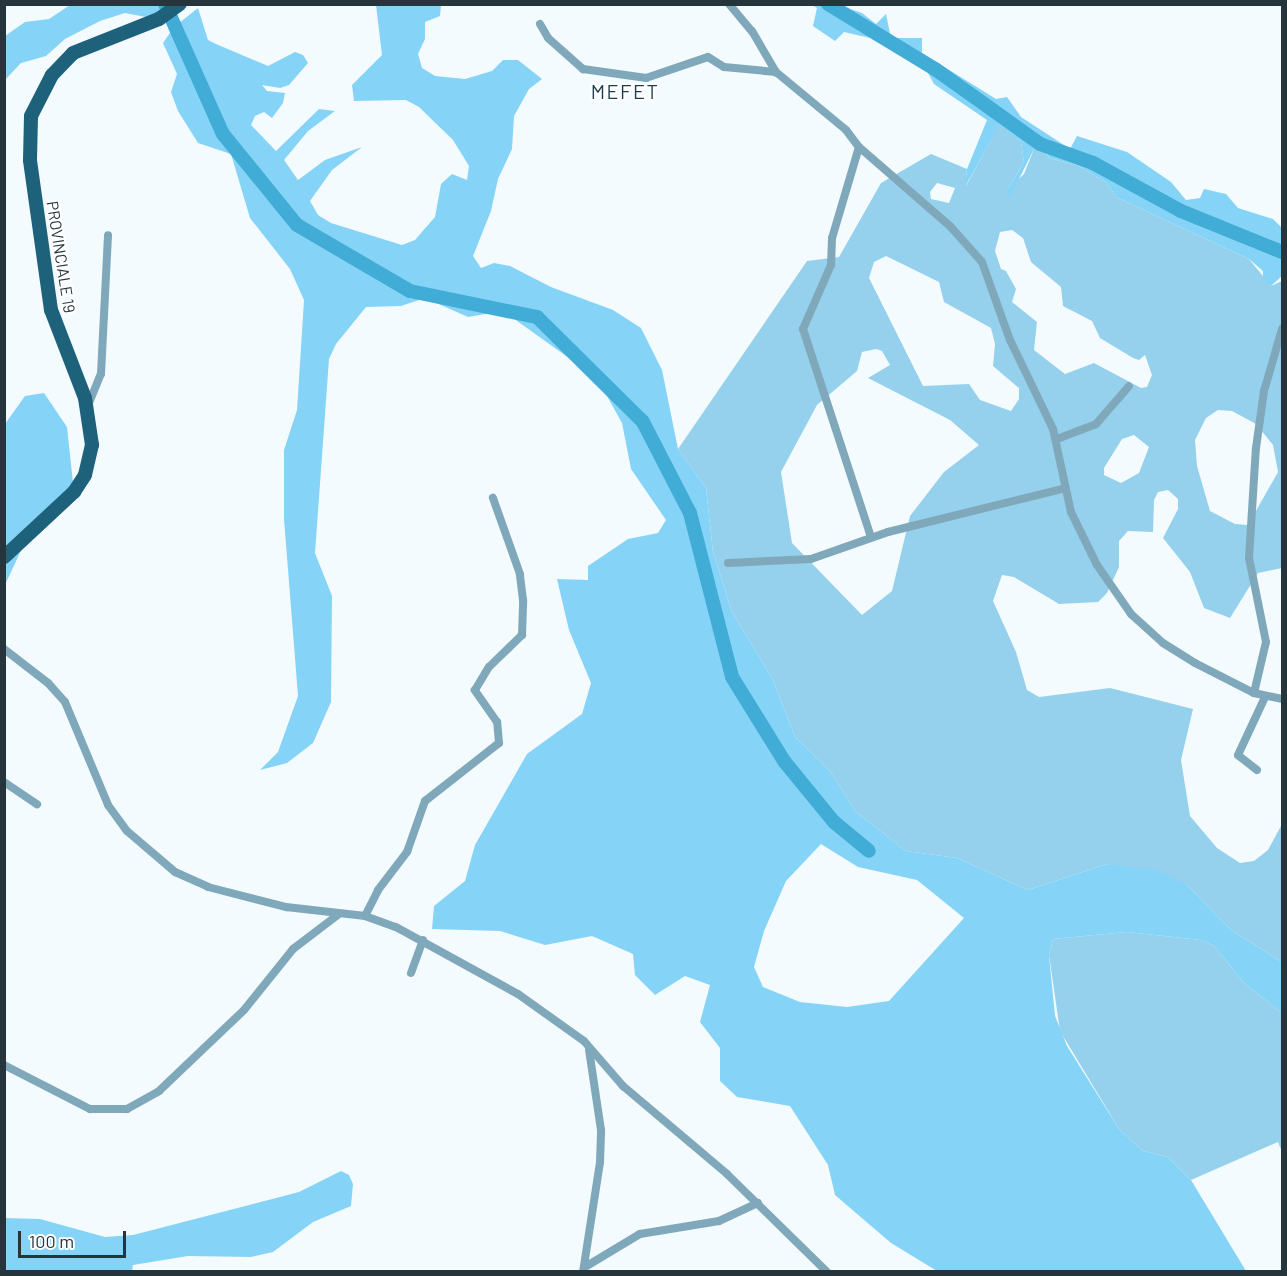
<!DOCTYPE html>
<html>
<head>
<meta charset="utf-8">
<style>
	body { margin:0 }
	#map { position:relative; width:1287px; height:1276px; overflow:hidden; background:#f4fbff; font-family:Barlow,sans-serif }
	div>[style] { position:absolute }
	.green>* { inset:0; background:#95d1ed }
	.forest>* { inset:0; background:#85d4f7 }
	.river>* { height:14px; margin:-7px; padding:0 7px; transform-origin:7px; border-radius:7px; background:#41acd6 }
	.minor>* { height:8px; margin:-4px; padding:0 4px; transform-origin:4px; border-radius:4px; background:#80a8bb }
	.primary>* { height:14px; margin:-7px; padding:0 7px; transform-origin:7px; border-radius:7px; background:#1e617b }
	span { translate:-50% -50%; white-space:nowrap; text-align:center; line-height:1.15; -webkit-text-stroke:4.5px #fff; paint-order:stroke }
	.street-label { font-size:16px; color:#26353b }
	.quarter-label { font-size:20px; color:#1d3d4b; letter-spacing:1.5px }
	.frame { position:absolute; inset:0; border:6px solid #26353b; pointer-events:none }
	.scale { position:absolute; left:18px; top:1231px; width:108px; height:27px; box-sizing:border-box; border:3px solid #26353b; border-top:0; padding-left:8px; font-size:18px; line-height:21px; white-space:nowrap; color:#26353b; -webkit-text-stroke:4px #fff; paint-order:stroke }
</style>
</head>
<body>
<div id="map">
	<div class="green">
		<i style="clip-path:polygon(evenodd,1000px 123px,1021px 142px,1024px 162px,1007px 190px,1024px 174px,1034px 149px,1045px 149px,1049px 158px,1077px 165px,1107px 183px,1116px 197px,1249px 259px,1271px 286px,1282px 281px,1282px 568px,1258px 573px,1230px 618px,1204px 608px,1190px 572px,1163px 538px,1178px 509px,1178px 499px,1168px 490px,1158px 492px,1154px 500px,1153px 532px,1128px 531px,1119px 541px,1119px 567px,1107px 593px,1098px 602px,1059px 604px,1014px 577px,1002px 575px,993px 601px,1016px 652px,1027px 690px,1039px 697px,1110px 688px,1193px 709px,1181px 760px,1190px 816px,1217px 848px,1240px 863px,1254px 861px,1268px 850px,1282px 824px,1282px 962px,1231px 930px,1187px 885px,1107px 864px,1028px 890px,957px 858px,906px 851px,856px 812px,830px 771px,795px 737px,773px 680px,732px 612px,713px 552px,706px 488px,678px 449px,807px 261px,839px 257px,881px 183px,931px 154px,967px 169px,966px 186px,1000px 123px,937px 183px,955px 188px,949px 203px,931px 199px,930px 192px,937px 183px,1000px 123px,1012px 230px,1023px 238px,1031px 262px,1061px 287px,1063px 306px,1092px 321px,1100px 338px,1133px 358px,1139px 360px,1145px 355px,1152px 375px,1147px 387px,1141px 388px,1094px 363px,1065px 374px,1034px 350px,1037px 322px,1012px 302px,1016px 289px,1006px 271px,1001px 269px,995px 251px,1000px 232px,1012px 230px,1000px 123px,886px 256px,939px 282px,944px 302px,991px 328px,995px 344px,993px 366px,1019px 388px,1019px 399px,1011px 411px,980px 400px,969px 384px,923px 386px,869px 278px,874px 262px,886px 256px,1000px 123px,876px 349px,882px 351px,890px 365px,868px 378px,950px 420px,979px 445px,944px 472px,910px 516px,892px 591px,862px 615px,792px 543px,781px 472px,817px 405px,857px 371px,862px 352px,876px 349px,1000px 123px,1218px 410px,1232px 411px,1256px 424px,1273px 445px,1278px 472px,1248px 525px,1235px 524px,1210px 511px,1197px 466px,1195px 440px,1206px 418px,1218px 410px,1000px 123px,1134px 435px,1149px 447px,1139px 473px,1121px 483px,1104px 475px,1104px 468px,1122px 439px,1134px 435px)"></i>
		<i style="clip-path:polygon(1127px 932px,1201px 940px,1214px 946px,1244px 983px,1282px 1013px,1282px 1152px,1278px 1142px,1191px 1180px,1168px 1157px,1143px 1151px,1119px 1129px,1060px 1031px,1049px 955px,1053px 939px)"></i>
	</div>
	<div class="forest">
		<i style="clip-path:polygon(70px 5px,175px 5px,151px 18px,125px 13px,100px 21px,65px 39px,46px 56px,21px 63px,5px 80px,5px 36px,25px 22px,49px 19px)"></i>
		<i style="clip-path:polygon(evenodd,376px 5px,441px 5px,440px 16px,425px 22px,425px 39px,418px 54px,422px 68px,435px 76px,465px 79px,492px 71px,503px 60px,518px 60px,542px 79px,529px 89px,514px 116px,512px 149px,498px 179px,491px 211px,473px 256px,481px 268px,494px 263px,510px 266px,551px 287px,613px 310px,641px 328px,662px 370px,678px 449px,706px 488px,713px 552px,732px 612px,773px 680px,795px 737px,830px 771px,856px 812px,906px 851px,957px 858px,1028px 890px,1107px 864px,1157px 870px,1187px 885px,1231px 930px,1282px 962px,1282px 1013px,1244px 983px,1214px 946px,1201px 940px,1127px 932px,1053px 939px,1049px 955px,1055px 1016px,1067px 1046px,1119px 1129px,1143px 1151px,1168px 1157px,1191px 1180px,1246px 1271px,937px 1271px,891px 1243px,835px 1195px,828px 1165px,790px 1106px,737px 1097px,720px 1081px,720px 1048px,700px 1022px,710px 985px,685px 976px,655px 995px,635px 975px,633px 954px,592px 936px,545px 945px,500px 931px,432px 929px,434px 906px,465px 881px,475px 845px,527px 754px,582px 714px,591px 683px,569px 630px,557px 579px,588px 580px,588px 566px,628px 539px,658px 533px,666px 520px,631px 469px,622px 423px,607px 396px,587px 371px,503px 311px,468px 317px,425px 298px,401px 306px,366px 307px,336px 344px,329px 359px,315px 553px,332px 596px,331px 702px,313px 743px,287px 763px,260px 770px,278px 752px,298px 696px,284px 519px,284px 450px,297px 410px,304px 300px,290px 269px,250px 218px,231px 154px,198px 143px,178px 111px,171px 92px,177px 74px,163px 43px,174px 27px,198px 8px,208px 40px,216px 44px,268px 66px,295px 52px,303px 55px,308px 63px,289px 85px,280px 88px,262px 85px,267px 91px,285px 93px,283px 103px,272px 118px,264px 112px,255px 116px,251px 125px,276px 151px,319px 109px,335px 111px,308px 131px,284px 160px,298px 180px,325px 160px,362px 147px,332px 170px,310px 201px,318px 215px,331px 223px,402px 245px,415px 240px,435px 217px,441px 184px,452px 174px,467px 180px,469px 166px,453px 140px,419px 107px,406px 100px,354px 101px,352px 85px,382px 55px,376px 5px,821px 844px,858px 867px,917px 880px,964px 918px,889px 1001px,847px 1007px,800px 1002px,763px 987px,754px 967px,764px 931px,786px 881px,821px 844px)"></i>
		<i style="clip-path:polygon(812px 5px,839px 5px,862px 13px,876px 24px,886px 14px,891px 38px,922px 38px,922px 53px,996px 99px,1007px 97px,1021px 117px,1070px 149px,1077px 136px,1127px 152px,1171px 182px,1186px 200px,1200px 198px,1204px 189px,1226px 194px,1238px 208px,1273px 219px,1282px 228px,1282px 276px,1271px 286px,1263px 281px,1263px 271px,1249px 259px,1116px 197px,1107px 183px,1077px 165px,1049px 158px,1045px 149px,1034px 149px,1009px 199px,1007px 190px,1024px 162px,1021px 142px,1000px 124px,965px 187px,967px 169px,987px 120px,934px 84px,927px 71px,870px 38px,844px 32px,835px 41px,813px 26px,817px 8px)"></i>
		<i style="clip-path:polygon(44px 393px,67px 427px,74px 492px,29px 533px,5px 585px,5px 424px,25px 396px)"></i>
		<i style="clip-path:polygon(341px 1171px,349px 1175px,353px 1184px,351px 1206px,313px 1222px,273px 1252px,251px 1257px,188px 1256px,133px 1265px,132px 1271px,5px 1271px,5px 1218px,40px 1219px,105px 1237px,133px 1235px,299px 1192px)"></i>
	</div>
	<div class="river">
		<i style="left:165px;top:4px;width:142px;rotate:66deg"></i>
		<i style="left:223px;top:134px;width:117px;rotate:50.9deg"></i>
		<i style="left:297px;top:225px;width:131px;rotate:30.3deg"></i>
		<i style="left:410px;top:291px;width:130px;rotate:11.6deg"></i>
		<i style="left:537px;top:317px;width:149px;rotate:44.7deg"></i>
		<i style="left:643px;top:422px;width:102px;rotate:62.7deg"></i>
		<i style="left:690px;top:513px;width:169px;rotate:75.6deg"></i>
		<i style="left:732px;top:677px;width:99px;rotate:58.2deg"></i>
		<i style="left:784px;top:761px;width:79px;rotate:50.7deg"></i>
		<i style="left:834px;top:822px;width:45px;rotate:39.6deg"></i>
		<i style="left:828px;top:4px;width:125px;rotate:31.3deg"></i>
		<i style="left:935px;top:69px;width:129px;rotate:35.5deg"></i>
		<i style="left:1040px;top:144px;width:56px;rotate:19.7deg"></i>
		<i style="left:1093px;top:163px;width:100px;rotate:28.6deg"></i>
		<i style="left:1181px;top:211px;width:109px;rotate:22.1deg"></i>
	</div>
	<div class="minor">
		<i style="left:729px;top:4px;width:35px;rotate:50deg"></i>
		<i style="left:752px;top:31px;width:48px;rotate:59.7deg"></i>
		<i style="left:776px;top:72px;width:91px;rotate:39.6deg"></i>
		<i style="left:846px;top:130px;width:21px;rotate:53deg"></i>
		<i style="left:859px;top:147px;width:121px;rotate:41deg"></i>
		<i style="left:950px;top:226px;width:48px;rotate:48.4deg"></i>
		<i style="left:982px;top:262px;width:83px;rotate:70.3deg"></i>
		<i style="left:1010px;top:340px;width:99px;rotate:64.2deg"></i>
		<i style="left:1053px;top:429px;width:85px;rotate:77.8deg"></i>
		<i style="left:1071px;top:512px;width:59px;rotate:63.9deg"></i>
		<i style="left:1097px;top:565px;width:60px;rotate:55.2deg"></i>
		<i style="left:1131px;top:614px;width:43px;rotate:42.2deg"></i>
		<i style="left:1163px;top:643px;width:38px;rotate:32deg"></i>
		<i style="left:1195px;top:663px;width:66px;rotate:27deg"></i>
		<i style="left:1254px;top:693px;width:29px;rotate:12deg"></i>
		<i style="left:540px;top:24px;width:16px;rotate:60deg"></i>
		<i style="left:548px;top:38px;width:47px;rotate:41.5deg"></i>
		<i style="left:583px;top:69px;width:64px;rotate:8.1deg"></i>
		<i style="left:646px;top:78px;width:65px;rotate:-18.7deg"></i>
		<i style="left:708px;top:57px;width:19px;rotate:32deg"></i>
		<i style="left:724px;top:67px;width:52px;rotate:5.5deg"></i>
		<i style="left:859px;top:147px;width:95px;rotate:106.5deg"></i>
		<i style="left:832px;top:238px;width:27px;rotate:92deg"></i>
		<i style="left:831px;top:265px;width:70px;rotate:113.6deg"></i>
		<i style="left:803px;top:329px;width:219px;rotate:71.9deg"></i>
		<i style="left:87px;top:408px;width:37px;rotate:-68deg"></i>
		<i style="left:101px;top:374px;width:139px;rotate:-87.1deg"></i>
		<i style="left:1057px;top:439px;width:42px;rotate:-21deg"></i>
		<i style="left:1096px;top:424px;width:50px;rotate:-49deg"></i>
		<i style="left:728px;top:563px;width:83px;rotate:-2.8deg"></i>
		<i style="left:811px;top:559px;width:82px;rotate:-19.3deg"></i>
		<i style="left:888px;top:532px;width:183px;rotate:-13.9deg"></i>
		<i style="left:4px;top:649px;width:56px;rotate:37.7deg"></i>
		<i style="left:48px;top:683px;width:25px;rotate:48deg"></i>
		<i style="left:65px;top:702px;width:112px;rotate:67.3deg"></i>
		<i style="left:108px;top:805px;width:32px;rotate:54deg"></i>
		<i style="left:127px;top:831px;width:63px;rotate:40.5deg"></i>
		<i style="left:175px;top:872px;width:36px;rotate:24deg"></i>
		<i style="left:208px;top:887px;width:81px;rotate:14.4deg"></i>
		<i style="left:286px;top:907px;width:80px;rotate:6.5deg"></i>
		<i style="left:365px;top:916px;width:33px;rotate:20deg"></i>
		<i style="left:396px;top:927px;width:139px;rotate:28.8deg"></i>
		<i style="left:518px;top:994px;width:81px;rotate:35.5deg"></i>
		<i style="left:584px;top:1041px;width:60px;rotate:49.1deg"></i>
		<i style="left:623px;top:1086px;width:136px;rotate:40.2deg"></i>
		<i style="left:727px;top:1174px;width:140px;rotate:44.4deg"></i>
		<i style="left:1254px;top:693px;width:52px;rotate:-76.8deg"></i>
		<i style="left:1266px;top:642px;width:86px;rotate:-101.4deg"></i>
		<i style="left:1249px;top:558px;width:110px;rotate:-86.4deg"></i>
		<i style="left:1256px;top:448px;width:58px;rotate:-82deg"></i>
		<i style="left:1264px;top:391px;width:65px;rotate:-73.8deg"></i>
		<i style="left:1257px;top:770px;width:24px;rotate:-142deg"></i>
		<i style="left:1238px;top:755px;width:64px;rotate:-65deg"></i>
		<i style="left:4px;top:782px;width:40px;rotate:34deg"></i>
		<i style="left:365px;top:916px;width:29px;rotate:-63deg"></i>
		<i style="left:378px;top:890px;width:48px;rotate:-52.7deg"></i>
		<i style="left:407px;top:852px;width:54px;rotate:-70.6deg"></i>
		<i style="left:425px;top:801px;width:94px;rotate:-38.1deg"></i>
		<i style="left:499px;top:743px;width:21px;rotate:-95deg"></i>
		<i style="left:497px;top:722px;width:39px;rotate:-125deg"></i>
		<i style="left:475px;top:690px;width:27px;rotate:-59deg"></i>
		<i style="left:489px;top:667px;width:46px;rotate:-44.1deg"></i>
		<i style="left:522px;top:635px;width:35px;rotate:-88deg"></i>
		<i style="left:523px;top:600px;width:26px;rotate:-97deg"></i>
		<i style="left:520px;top:574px;width:81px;rotate:-109.6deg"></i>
		<i style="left:411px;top:973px;width:35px;rotate:-70deg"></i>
		<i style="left:4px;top:1065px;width:97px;rotate:27.1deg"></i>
		<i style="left:90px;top:1109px;width:37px"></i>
		<i style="left:127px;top:1109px;width:37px;rotate:-29deg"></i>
		<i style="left:159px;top:1091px;width:117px;rotate:-43.6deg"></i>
		<i style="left:244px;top:1010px;width:78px;rotate:-51.2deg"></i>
		<i style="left:293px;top:949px;width:58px;rotate:-37.3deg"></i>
		<i style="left:585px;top:1267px;width:64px;rotate:-31deg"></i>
		<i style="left:640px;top:1234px;width:80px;rotate:-9.3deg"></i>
		<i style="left:719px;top:1221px;width:43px;rotate:-24.8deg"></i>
		<i style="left:583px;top:1272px;width:111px;rotate:-81.2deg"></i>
		<i style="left:600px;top:1162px;width:32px;rotate:-88deg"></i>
		<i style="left:601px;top:1130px;width:81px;rotate:-98.5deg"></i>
	</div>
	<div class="primary">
		<i style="left:4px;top:557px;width:96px;rotate:-42.9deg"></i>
		<i style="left:74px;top:492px;width:20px;rotate:-57deg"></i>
		<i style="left:85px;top:475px;width:31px;rotate:-77deg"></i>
		<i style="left:92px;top:445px;width:48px;rotate:-98.5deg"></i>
		<i style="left:85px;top:398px;width:94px;rotate:-111.1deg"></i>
		<i style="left:51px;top:310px;width:151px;rotate:-98deg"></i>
		<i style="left:30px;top:160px;width:44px;rotate:-88.7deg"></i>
		<i style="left:31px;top:116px;width:46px;rotate:-62.9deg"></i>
		<i style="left:52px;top:75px;width:30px;rotate:-46deg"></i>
		<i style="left:73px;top:53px;width:92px;rotate:-21.6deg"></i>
		<i style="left:159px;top:19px;width:26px;rotate:-36deg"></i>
	</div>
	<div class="street-label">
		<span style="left:61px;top:257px;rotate:81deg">PROVINCIALE 19</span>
	</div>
	<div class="quarter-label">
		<span style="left:625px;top:91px">MEFET</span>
	</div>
	<div class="frame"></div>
	<div class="scale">100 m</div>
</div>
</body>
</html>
